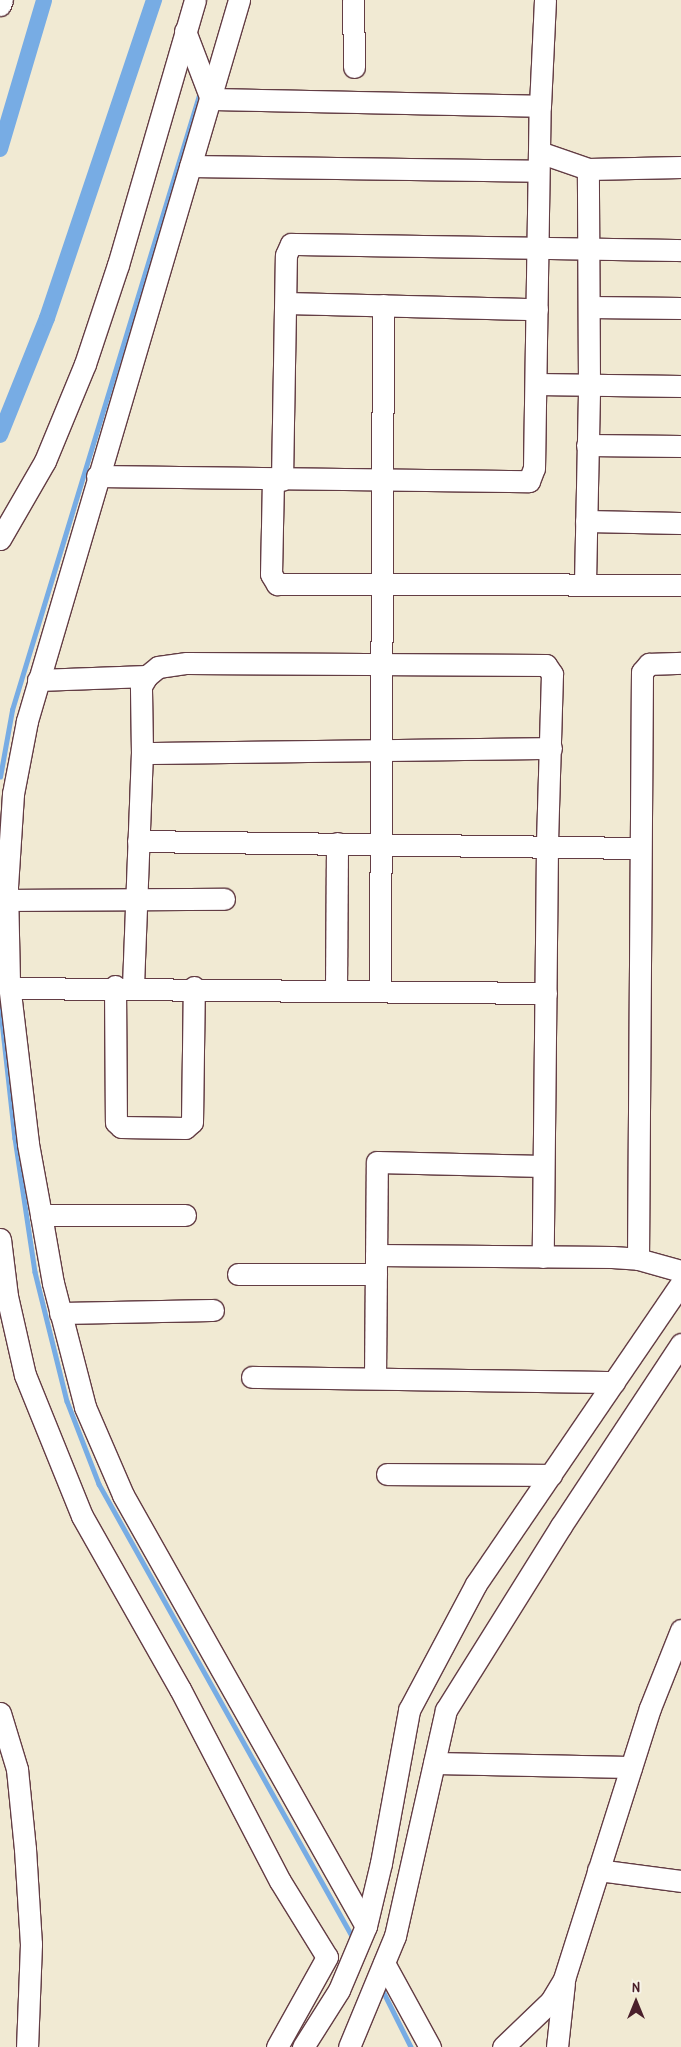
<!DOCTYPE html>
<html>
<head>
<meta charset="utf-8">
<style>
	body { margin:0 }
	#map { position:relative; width:681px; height:2047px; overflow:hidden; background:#f1ead3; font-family:"Patrick Hand",sans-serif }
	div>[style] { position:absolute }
	.stream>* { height:4.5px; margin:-2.25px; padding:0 2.25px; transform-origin:2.25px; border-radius:2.25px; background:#77ace4 }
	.canal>* { height:16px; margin:-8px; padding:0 8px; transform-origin:8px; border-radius:8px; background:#77ace4 }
	.roads { filter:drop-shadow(1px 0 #633d44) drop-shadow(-1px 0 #633d44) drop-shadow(0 1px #633d44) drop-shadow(0 -1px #633d44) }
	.minor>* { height:21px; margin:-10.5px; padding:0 10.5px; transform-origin:10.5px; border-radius:10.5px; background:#fff }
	span { translate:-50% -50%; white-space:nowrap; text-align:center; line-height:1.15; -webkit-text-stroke:4.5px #f7f3e8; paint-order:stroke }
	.north { position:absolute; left:611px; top:1977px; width:50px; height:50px; -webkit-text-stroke:4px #f7f3e8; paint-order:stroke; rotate:0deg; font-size:14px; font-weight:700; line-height:20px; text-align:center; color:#4a1f2b }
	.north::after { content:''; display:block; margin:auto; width:18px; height:22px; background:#4a1f2b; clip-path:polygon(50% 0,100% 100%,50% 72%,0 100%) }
</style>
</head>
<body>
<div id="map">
	<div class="stream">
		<i style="left:0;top:777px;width:68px;rotate:-79.8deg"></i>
		<i style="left:12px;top:710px;width:646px;rotate:-73.08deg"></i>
		<i style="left:0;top:1003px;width:136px;rotate:83.7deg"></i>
		<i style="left:15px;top:1138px;width:135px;rotate:81.5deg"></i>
		<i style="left:35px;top:1272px;width:133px;rotate:76.1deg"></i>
		<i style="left:67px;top:1401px;width:89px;rotate:68.9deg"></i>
		<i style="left:99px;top:1484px;width:518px;rotate:60.76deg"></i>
		<i style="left:381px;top:1987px;width:67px;rotate:63.4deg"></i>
	</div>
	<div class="canal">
		<i style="left:0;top:149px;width:155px;rotate:-73.5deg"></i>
		<i style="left:0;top:435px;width:126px;rotate:-68.1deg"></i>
		<i style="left:47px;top:318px;width:336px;rotate:-71.4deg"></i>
	</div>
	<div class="roads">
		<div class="minor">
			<i style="left:239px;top:0;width:752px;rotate:106.39deg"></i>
			<i style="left:27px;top:721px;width:74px;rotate:100.9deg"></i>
			<i style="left:13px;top:794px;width:93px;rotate:93.7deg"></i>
			<i style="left:7px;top:887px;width:97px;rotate:88.8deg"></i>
			<i style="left:9px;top:984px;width:161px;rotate:83.2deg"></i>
			<i style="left:28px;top:1144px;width:72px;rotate:79.6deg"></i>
			<i style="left:41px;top:1215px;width:69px;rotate:80deg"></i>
			<i style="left:53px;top:1283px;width:128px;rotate:75.5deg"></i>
			<i style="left:85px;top:1407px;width:96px;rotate:66.6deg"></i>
			<i style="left:123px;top:1495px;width:495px;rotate:60.6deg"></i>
			<i style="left:353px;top:0;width:67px;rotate:89.1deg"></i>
			<i style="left:0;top:5px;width:5px;rotate:-68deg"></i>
			<i style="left:185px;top:31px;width:73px;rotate:69.1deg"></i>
			<i style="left:211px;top:99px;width:329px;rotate:1.2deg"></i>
			<i style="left:539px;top:152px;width:52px;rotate:19.1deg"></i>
			<i style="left:588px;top:169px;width:93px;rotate:-1.2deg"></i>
			<i style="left:190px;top:166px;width:348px;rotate:0.8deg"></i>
			<i style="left:286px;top:303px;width:251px;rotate:1.4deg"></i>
			<i style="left:589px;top:307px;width:92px;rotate:0.6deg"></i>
			<i style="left:536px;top:384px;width:145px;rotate:0.8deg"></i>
			<i style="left:587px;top:445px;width:94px;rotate:0.6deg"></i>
			<i style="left:97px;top:476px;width:432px;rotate:0.7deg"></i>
			<i style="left:529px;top:481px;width:14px;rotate:-69deg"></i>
			<i style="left:534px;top:468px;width:362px;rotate:-89.1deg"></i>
			<i style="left:540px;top:106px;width:106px;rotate:-87.3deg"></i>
			<i style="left:273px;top:479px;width:95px;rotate:91.2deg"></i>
			<i style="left:271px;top:574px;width:12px;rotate:59deg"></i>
			<i style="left:277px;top:584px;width:404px;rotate:0.1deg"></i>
			<i style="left:282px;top:480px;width:225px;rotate:-89deg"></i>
			<i style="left:286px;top:255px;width:12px;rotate:-66deg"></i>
			<i style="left:291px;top:244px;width:390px;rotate:0.9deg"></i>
			<i style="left:586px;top:521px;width:95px;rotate:1.2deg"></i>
			<i style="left:0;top:539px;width:90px;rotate:-60deg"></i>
			<i style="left:45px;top:461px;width:105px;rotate:-67.6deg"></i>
			<i style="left:85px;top:364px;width:104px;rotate:-71.6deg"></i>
			<i style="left:118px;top:265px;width:276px;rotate:-73.8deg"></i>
			<i style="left:585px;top:583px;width:198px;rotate:-88.8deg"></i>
			<i style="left:589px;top:385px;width:216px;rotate:-90.3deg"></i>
			<i style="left:38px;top:680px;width:109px;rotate:-2.1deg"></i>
			<i style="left:142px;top:753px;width:409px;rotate:-0.7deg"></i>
			<i style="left:138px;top:841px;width:501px;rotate:0.8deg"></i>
			<i style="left:7px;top:900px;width:217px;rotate:-0.3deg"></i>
			<i style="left:115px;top:986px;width:136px;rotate:89.6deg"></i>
			<i style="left:116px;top:1122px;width:7px;rotate:45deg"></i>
			<i style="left:121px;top:1127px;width:64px;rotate:0.9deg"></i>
			<i style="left:185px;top:1128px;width:9px;rotate:-41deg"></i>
			<i style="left:192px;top:1122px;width:135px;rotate:-89.2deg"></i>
			<i style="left:133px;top:986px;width:233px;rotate:-87.8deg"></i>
			<i style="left:142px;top:753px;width:67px;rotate:-90.9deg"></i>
			<i style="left:141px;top:686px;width:12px;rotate:-59deg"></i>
			<i style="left:147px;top:676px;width:14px;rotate:-39deg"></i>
			<i style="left:158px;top:667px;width:29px;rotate:-8deg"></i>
			<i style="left:187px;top:663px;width:359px;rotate:0.3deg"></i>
			<i style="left:546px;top:665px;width:11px;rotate:56deg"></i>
			<i style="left:552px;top:674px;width:173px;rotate:91.7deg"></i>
			<i style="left:547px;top:847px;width:410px;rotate:90.6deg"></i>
			<i style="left:9px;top:988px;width:537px;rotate:0.53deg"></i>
			<i style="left:336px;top:989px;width:146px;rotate:-89.6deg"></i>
			<i style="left:380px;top:990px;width:685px;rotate:-89.75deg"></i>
			<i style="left:41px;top:1215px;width:144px"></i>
			<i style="left:0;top:1239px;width:57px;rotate:83deg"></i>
			<i style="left:7px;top:1296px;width:81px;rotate:77.2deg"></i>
			<i style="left:25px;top:1375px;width:152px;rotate:68deg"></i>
			<i style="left:82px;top:1516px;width:199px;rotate:60.5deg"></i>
			<i style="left:180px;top:1689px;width:216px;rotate:62.5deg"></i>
			<i style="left:280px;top:1881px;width:89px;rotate:58.3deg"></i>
			<i style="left:327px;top:1957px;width:103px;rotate:119.1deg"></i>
			<i style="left:376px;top:1255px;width:236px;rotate:0.5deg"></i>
			<i style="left:612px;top:1257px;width:26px;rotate:4deg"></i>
			<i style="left:638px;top:1259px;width:45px;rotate:15.6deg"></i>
			<i style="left:638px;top:1259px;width:587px;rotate:-89.61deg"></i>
			<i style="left:642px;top:672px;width:11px;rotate:-49deg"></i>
			<i style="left:649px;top:664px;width:32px;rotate:-2deg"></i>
			<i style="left:238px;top:1274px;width:138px"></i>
			<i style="left:60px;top:1313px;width:153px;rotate:-1.1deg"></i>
			<i style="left:252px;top:1377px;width:362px;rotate:0.8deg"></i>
			<i style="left:375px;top:1378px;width:216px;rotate:-89.5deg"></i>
			<i style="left:377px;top:1162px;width:166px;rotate:1.4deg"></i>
			<i style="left:387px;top:1474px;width:164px;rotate:0.3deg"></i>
			<i style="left:0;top:1713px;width:59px;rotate:73.1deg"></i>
			<i style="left:17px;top:1769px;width:80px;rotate:84.3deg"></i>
			<i style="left:25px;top:1849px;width:95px;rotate:86.4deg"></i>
			<i style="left:31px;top:1944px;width:103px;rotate:92.2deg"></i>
			<i style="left:434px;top:1763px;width:197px;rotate:1.2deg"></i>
			<i style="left:598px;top:1870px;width:84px;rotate:7.5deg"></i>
			<i style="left:384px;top:1963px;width:96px;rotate:61.3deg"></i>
			<i style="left:303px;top:2047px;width:67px;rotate:-57.7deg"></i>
			<i style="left:339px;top:1990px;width:69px;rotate:-67.1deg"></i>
			<i style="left:366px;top:1926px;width:65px;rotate:-76.6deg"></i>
			<i style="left:381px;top:1863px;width:156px;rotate:-79.6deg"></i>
			<i style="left:409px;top:1710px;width:143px;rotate:-62deg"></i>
			<i style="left:476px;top:1584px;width:363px;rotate:-55.7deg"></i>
			<i style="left:349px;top:2047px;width:120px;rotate:-67.5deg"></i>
			<i style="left:395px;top:1936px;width:232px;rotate:-77.3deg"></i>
			<i style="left:446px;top:1710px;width:217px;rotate:-58deg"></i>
			<i style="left:561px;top:1526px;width:218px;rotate:-56.6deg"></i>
			<i style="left:503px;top:2047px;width:66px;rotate:-43.8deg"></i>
			<i style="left:551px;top:2001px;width:26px;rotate:-59deg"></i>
			<i style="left:564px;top:1979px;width:284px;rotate:-72.4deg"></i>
			<i style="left:650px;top:1708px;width:84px;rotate:-68.3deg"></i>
			<i style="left:557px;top:2047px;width:64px;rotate:-83.8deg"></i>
		</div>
	</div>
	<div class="north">N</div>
</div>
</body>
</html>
